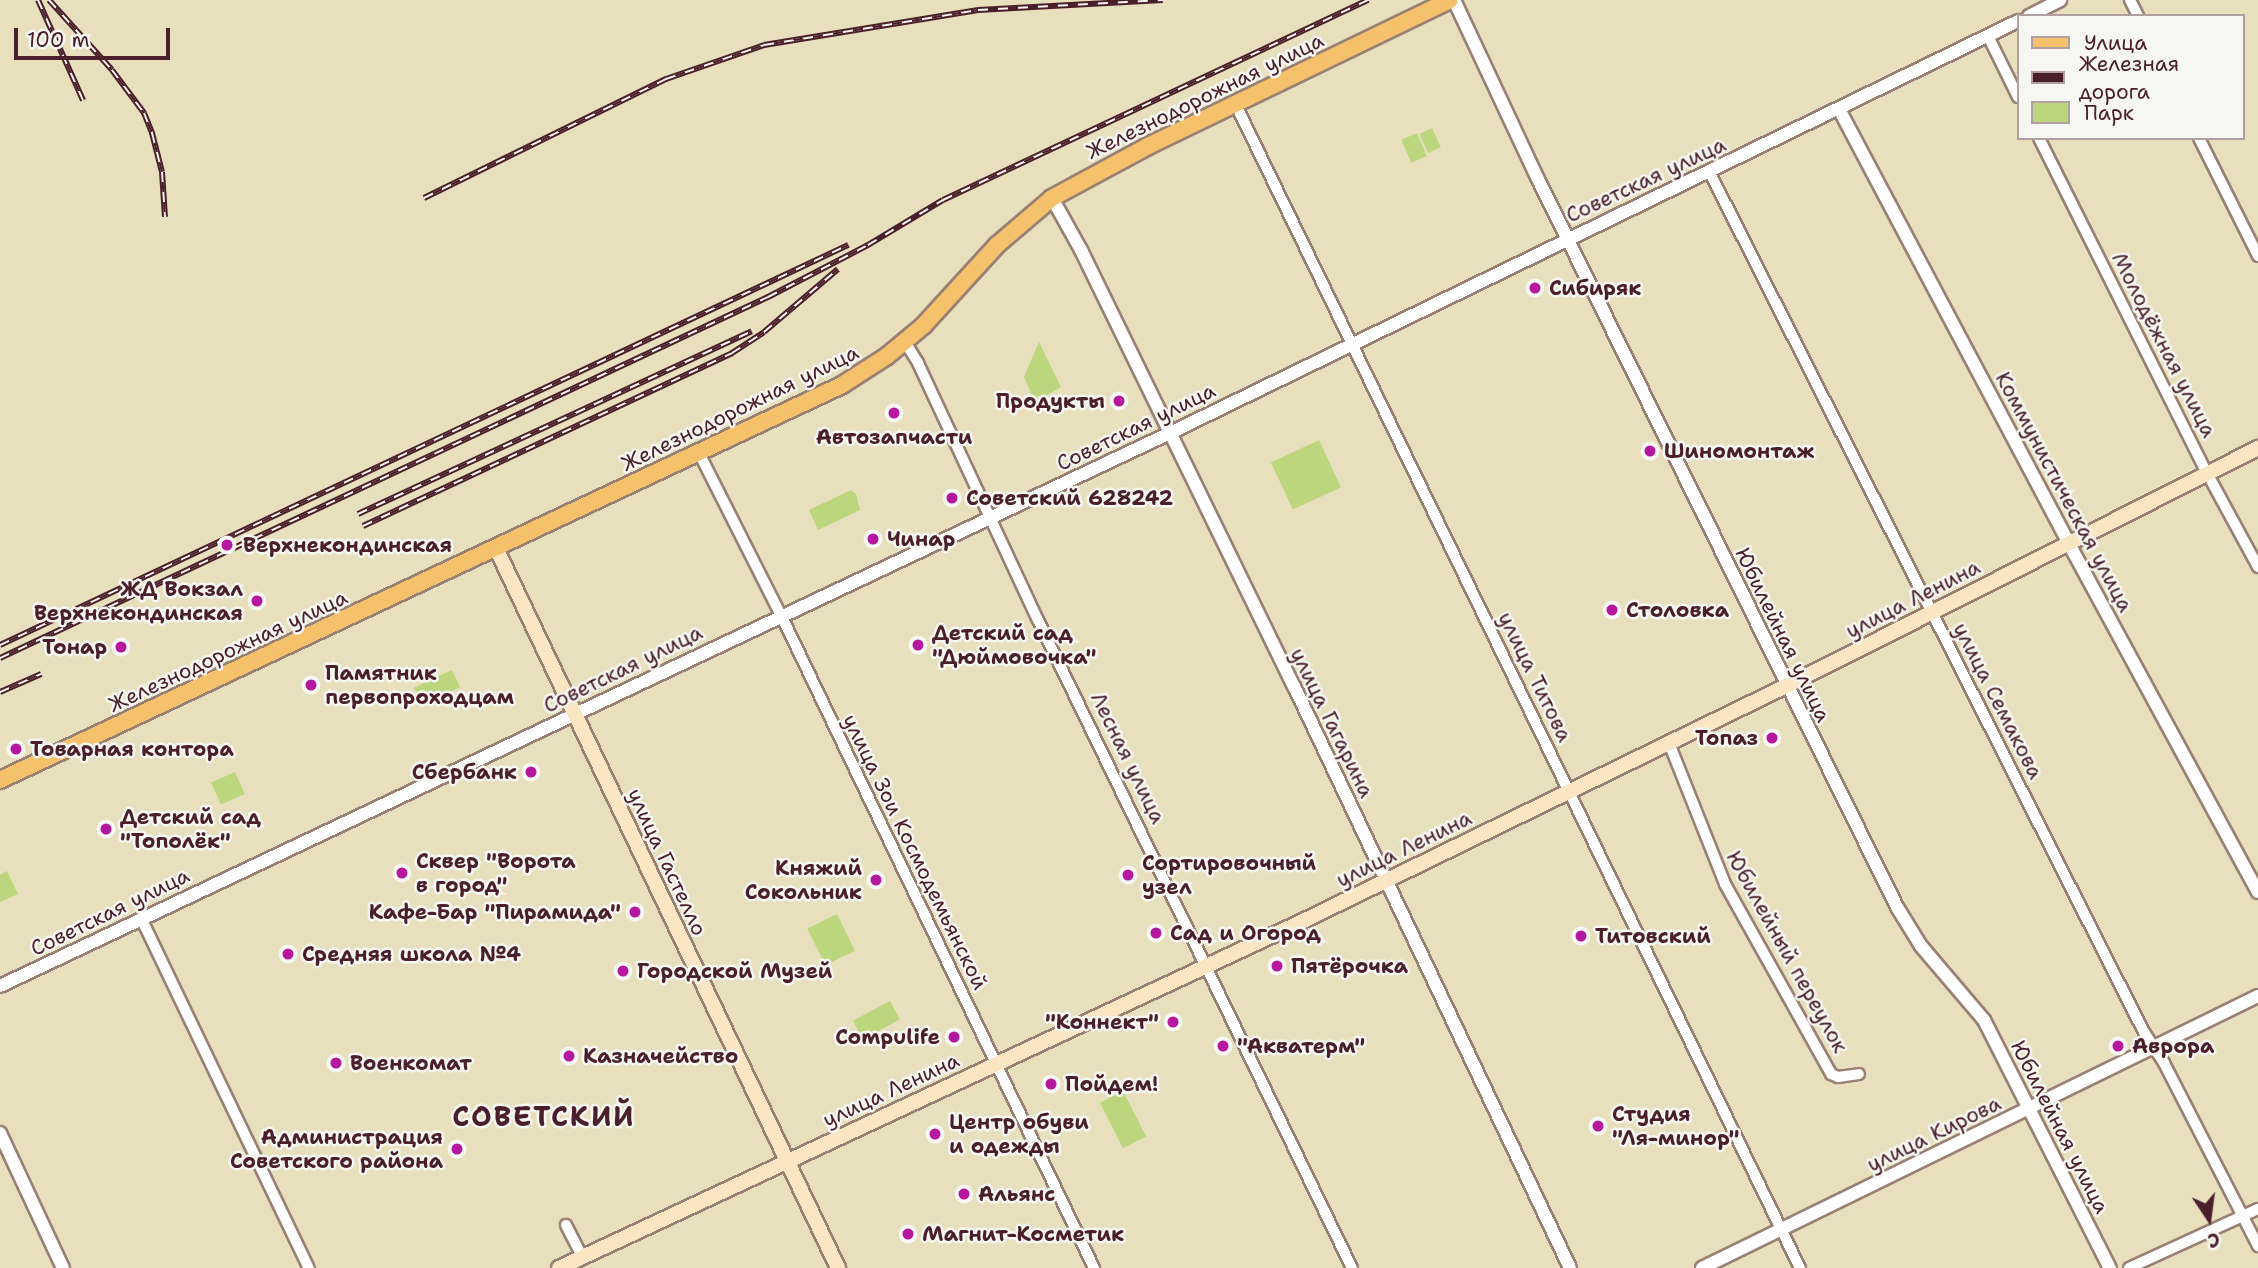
<!DOCTYPE html>
<html>
<head>
<meta charset="utf-8">
<style>
	body { margin:0 }
	#map { position:relative; width:2258px; height:1268px; overflow:hidden; background:#e8e0bd; font-family:"Shantell Sans",sans-serif }
	div>[style] { position:absolute }
	.green>* { inset:0; background:#bbd67c; transform-origin:0 0 }
	.roads { filter:drop-shadow(2px 0 #998074) drop-shadow(-2px 0 #998074) drop-shadow(0 2px #998074) drop-shadow(0 -2px #998074) }
	.minor>* { height:10px; margin:-5px; padding:0 5px; transform-origin:5px; border-radius:5px; background:#fff }
	.tertiary>* { height:12px; margin:-6px; padding:0 6px; transform-origin:6px; border-radius:6px; background:#fff }
	.secondary>* { height:14px; margin:-7px; padding:0 7px; transform-origin:7px; border-radius:7px; background:#fbe6c4 }
	.primary>* { height:16px; margin:-8px; padding:0 8px; transform-origin:8px; border-radius:8px; background:#f5c16b }
	.rail>* { height:6px; margin-top:-3px; transform-origin:0; background:repeating-linear-gradient(90deg,#f6f6f2 0 10px,#4a1f2b 0 20px); box-sizing:border-box; border-block:2px solid #4a1f2b }
	.dots>* { width:19px; height:19px; translate:-50% -50%; box-sizing:border-box; border:4px solid #f6f6f2; border-radius:50% }
	span { translate:-50% -50%; white-space:nowrap; text-align:center; line-height:1.15; -webkit-text-stroke:5px #f6f6f2; paint-order:stroke }
	.street-label { font-size:21px; color:#4a1f2b }
	.poi-label { font-size:21px; color:#4a1f2b; font-weight:700 }
	.left { translate:0 -50%; text-align:left }
	.right { translate:-100% -50%; text-align:right }
	.district-label { font-size:28px; color:#4a1f2b; font-weight:700; letter-spacing:2px }
	.legend { position:absolute; left:2017px; top:14px; width:228px; height:126px; box-sizing:border-box; background:#f6f6f2; border:2px solid #b1a0a2; margin:0; padding:9px 12px; list-style:none; font-size:21px; color:#4a1f2b }
	.legend li { display:flex; align-items:center; gap:14px; height:35px }
	.legend b { width:35px; border:2px solid #b1a0a2 }
	.north { position:absolute; left:2174px; top:1184px; width:70px; height:70px; -webkit-text-stroke:5px #f6f6f2; paint-order:stroke; rotate:167deg; font-size:19px; font-weight:700; line-height:28px; text-align:center; color:#4a1f2b }
	.north::after { content:''; display:block; margin:auto; width:24px; height:32px; background:#4a1f2b; clip-path:polygon(50% 0,100% 100%,50% 72%,0 100%) }
	.scale { position:absolute; left:14px; top:28px; width:156px; height:32px; box-sizing:border-box; border:4px solid #4a1f2b; border-top:0; padding-left:9px; font-size:21px; line-height:24px; white-space:nowrap; color:#4a1f2b; -webkit-text-stroke:5px #f6f6f2; paint-order:stroke }
</style>
</head>
<body>
<div id="map">
	<div class="green">
		<i style="left:1432px;top:128px;width:21px;height:14px;rotate:65deg"></i>
		<i style="left:1417px;top:133px;width:25px;height:17px;rotate:67deg"></i>
		<i style="clip-path:polygon(1039px 342px,1061px 387px,1035px 402px,1024px 377px)"></i>
		<i style="left:1319px;top:440px;width:52px;height:53px;rotate:65deg"></i>
		<i style="clip-path:polygon(851px 490px,856px 494px,860px 510px,818px 530px,809px 510px)"></i>
		<i style="left:452px;top:670px;width:19px;height:42px;rotate:65deg"></i>
		<i style="left:235px;top:772px;width:24px;height:26px;rotate:66deg"></i>
		<i style="clip-path:polygon(7px 871px,18px 894px,0 902px,0 875px)"></i>
		<i style="left:837px;top:914px;width:41px;height:33px;rotate:64deg"></i>
		<i style="left:890px;top:1001px;width:21px;height:42px;rotate:62deg"></i>
		<i style="left:1123px;top:1091px;width:51px;height:26px;rotate:63deg"></i>
	</div>
	<div class="roads">
		<div class="minor">
			<i style="left:2130px;top:0;width:18px;rotate:63deg"></i>
			<i style="left:1988px;top:36px;width:68px;rotate:63.8deg"></i>
			<i style="left:1235px;top:103px;width:1295px;rotate:64.13deg"></i>
			<i style="left:2039px;top:138px;width:375px;rotate:63.4deg"></i>
			<i style="left:2207px;top:473px;width:107px;rotate:61.5deg"></i>
			<i style="left:2199px;top:138px;width:132px;rotate:63.4deg"></i>
			<i style="left:1709px;top:171px;width:965px;rotate:63.2deg"></i>
			<i style="left:2144px;top:1032px;width:37px;rotate:57deg"></i>
			<i style="left:2164px;top:1063px;width:206px;rotate:62.8deg"></i>
			<i style="left:905px;top:342px;width:25px;rotate:58deg"></i>
			<i style="left:918px;top:363px;width:284px;rotate:65deg"></i>
			<i style="left:1038px;top:620px;width:720px;rotate:64.15deg"></i>
			<i style="left:699px;top:453px;width:182px;rotate:63.2deg"></i>
			<i style="left:781px;top:615px;width:724px;rotate:64.39deg"></i>
			<i style="left:1669px;top:743px;width:152px;rotate:68.3deg"></i>
			<i style="left:1725px;top:884px;width:218px;rotate:60.8deg"></i>
			<i style="left:1831px;top:1074px;width:8px;rotate:23deg"></i>
			<i style="left:1838px;top:1077px;width:21px;rotate:-8deg"></i>
			<i style="left:141px;top:918px;width:388px;rotate:64.4deg"></i>
			<i style="left:566px;top:1225px;width:36px;rotate:63deg"></i>
			<i style="left:2129px;top:1268px;width:142px;rotate:-24.6deg"></i>
		</div>
		<div class="tertiary">
			<i style="left:1454px;top:0;width:198px;rotate:64.9deg"></i>
			<i style="left:1538px;top:179px;width:812px;rotate:63.75deg"></i>
			<i style="left:1897px;top:907px;width:46px;rotate:58.4deg"></i>
			<i style="left:1921px;top:946px;width:97px;rotate:49.6deg"></i>
			<i style="left:1984px;top:1020px;width:278px;rotate:63.1deg"></i>
			<i style="left:2029px;top:16px;width:35px;rotate:-27deg"></i>
			<i style="left:1839px;top:109px;width:492px;rotate:62.1deg"></i>
			<i style="left:2069px;top:544px;width:396px;rotate:61.5deg"></i>
			<i style="left:1052px;top:198px;width:60px;rotate:60.9deg"></i>
			<i style="left:1081px;top:250px;width:487px;rotate:64deg"></i>
			<i style="left:1295px;top:688px;width:642px;rotate:64.63deg"></i>
			<i style="left:0;top:986px;width:1294px;rotate:-25.3deg"></i>
			<i style="left:1170px;top:433px;width:943px;rotate:-25.91deg"></i>
			<i style="left:0;top:1133px;width:149px;rotate:65deg"></i>
			<i style="left:1702px;top:1268px;width:619px;rotate:-26.07deg"></i>
		</div>
		<div class="secondary">
			<i style="left:496px;top:548px;width:797px;rotate:64.59deg"></i>
			<i style="left:559px;top:1268px;width:821px;rotate:-25deg"></i>
			<i style="left:1303px;top:921px;width:537px;rotate:-25.94deg"></i>
			<i style="left:1786px;top:686px;width:529px;rotate:-26.76deg"></i>
		</div>
		<div class="primary">
			<i style="left:0;top:780px;width:930px;rotate:-25.13deg"></i>
			<i style="left:842px;top:385px;width:54px;rotate:-32.8deg"></i>
			<i style="left:887px;top:356px;width:47px;rotate:-39.8deg"></i>
			<i style="left:923px;top:326px;width:110px;rotate:-47.6deg"></i>
			<i style="left:997px;top:245px;width:72px;rotate:-40.5deg"></i>
			<i style="left:1052px;top:198px;width:109px;rotate:-28.4deg"></i>
			<i style="left:1148px;top:146px;width:335px;rotate:-25.8deg"></i>
		</div>
	</div>
	<div class="rail">
		<i style="left:38px;top:0;width:110px;rotate:65.8deg"></i>
		<i style="left:49px;top:0;width:94px;rotate:48deg"></i>
		<i style="left:112px;top:70px;width:54px;rotate:53.3deg"></i>
		<i style="left:144px;top:113px;width:22px;rotate:68deg"></i>
		<i style="left:152px;top:133px;width:40px;rotate:75.6deg"></i>
		<i style="left:162px;top:172px;width:45px;rotate:86.2deg"></i>
		<i style="left:424px;top:198px;width:270px;rotate:-26.2deg"></i>
		<i style="left:666px;top:79px;width:104px;rotate:-19.1deg"></i>
		<i style="left:764px;top:45px;width:217px;rotate:-9.3deg"></i>
		<i style="left:978px;top:10px;width:185px;rotate:-3.1deg"></i>
		<i style="left:358px;top:514px;width:434px;rotate:-24.9deg"></i>
		<i style="left:363px;top:526px;width:408px;rotate:-25.1deg"></i>
		<i style="left:732px;top:353px;width:38px;rotate:-33deg"></i>
		<i style="left:764px;top:332px;width:97px;rotate:-40.4deg"></i>
		<i style="left:0;top:645px;width:938px;rotate:-25.25deg"></i>
		<i style="left:0;top:658px;width:849px;rotate:-25.18deg"></i>
		<i style="left:768px;top:297px;width:113px;rotate:-27.5deg"></i>
		<i style="left:868px;top:245px;width:87px;rotate:-31deg"></i>
		<i style="left:943px;top:200px;width:470px;rotate:-25.2deg"></i>
		<i style="left:0;top:692px;width:45px;rotate:-23.7deg"></i>
	</div>
	<div class="dots">
		<i style="left:1535px;top:288px;background:#b5179e"></i>
		<i style="left:1119px;top:401px;background:#b5179e"></i>
		<i style="left:894px;top:413px;background:#b5179e"></i>
		<i style="left:1650px;top:451px;background:#b5179e"></i>
		<i style="left:952px;top:498px;background:#b5179e"></i>
		<i style="left:873px;top:539px;background:#b5179e"></i>
		<i style="left:227px;top:545px;background:#b5179e"></i>
		<i style="left:257px;top:601px;background:#b5179e"></i>
		<i style="left:1612px;top:610px;background:#b5179e"></i>
		<i style="left:918px;top:645px;background:#b5179e"></i>
		<i style="left:121px;top:647px;background:#b5179e"></i>
		<i style="left:311px;top:685px;background:#b5179e"></i>
		<i style="left:1772px;top:738px;background:#b5179e"></i>
		<i style="left:16px;top:749px;background:#b5179e"></i>
		<i style="left:531px;top:772px;background:#b5179e"></i>
		<i style="left:106px;top:829px;background:#b5179e"></i>
		<i style="left:402px;top:873px;background:#b5179e"></i>
		<i style="left:1128px;top:875px;background:#b5179e"></i>
		<i style="left:876px;top:880px;background:#b5179e"></i>
		<i style="left:635px;top:912px;background:#b5179e"></i>
		<i style="left:1156px;top:933px;background:#b5179e"></i>
		<i style="left:1581px;top:936px;background:#b5179e"></i>
		<i style="left:288px;top:954px;background:#b5179e"></i>
		<i style="left:1277px;top:966px;background:#b5179e"></i>
		<i style="left:623px;top:971px;background:#b5179e"></i>
		<i style="left:1173px;top:1022px;background:#b5179e"></i>
		<i style="left:954px;top:1037px;background:#b5179e"></i>
		<i style="left:1223px;top:1046px;background:#b5179e"></i>
		<i style="left:2118px;top:1046px;background:#b5179e"></i>
		<i style="left:569px;top:1056px;background:#b5179e"></i>
		<i style="left:336px;top:1063px;background:#b5179e"></i>
		<i style="left:1051px;top:1084px;background:#b5179e"></i>
		<i style="left:1598px;top:1126px;background:#b5179e"></i>
		<i style="left:935px;top:1134px;background:#b5179e"></i>
		<i style="left:457px;top:1149px;background:#b5179e"></i>
		<i style="left:964px;top:1194px;background:#b5179e"></i>
		<i style="left:908px;top:1234px;background:#b5179e"></i>
	</div>
	<div class="street-label">
		<span style="left:1205px;top:96px;rotate:-26deg">Железнодорожная улица</span>
		<span style="left:1646px;top:180px;rotate:-25deg">Советская улица</span>
		<span style="left:2164px;top:345px;rotate:63deg">Молодёжная улица</span>
		<span style="left:740px;top:408px;rotate:-26deg">Железнодорожная улица</span>
		<span style="left:1136px;top:427px;rotate:-26deg">Советская улица</span>
		<span style="left:2064px;top:492px;rotate:62deg">Коммунистическая улица</span>
		<span style="left:1913px;top:599px;rotate:-27deg">улица Ленина</span>
		<span style="left:1783px;top:635px;rotate:64deg">Юбилейная улица</span>
		<span style="left:228px;top:651px;rotate:-25deg">Железнодорожная улица</span>
		<span style="left:623px;top:669px;rotate:-26deg">Советская улица</span>
		<span style="left:1535px;top:677px;rotate:64deg">улица Титова</span>
		<span style="left:1998px;top:701px;rotate:63deg">улица Семакова</span>
		<span style="left:1332px;top:723px;rotate:64deg">улица Гагарина</span>
		<span style="left:1128px;top:758px;rotate:64deg">Лесная улица</span>
		<span style="left:1404px;top:849px;rotate:-26deg">улица Ленина</span>
		<span style="left:915px;top:852px;rotate:64deg">улица Зои Космодемьянской</span>
		<span style="left:667px;top:862px;rotate:65deg">улица Гастелло</span>
		<span style="left:110px;top:912px;rotate:-26deg">Советская улица</span>
		<span style="left:1787px;top:952px;rotate:61deg">Юбилейный переулок</span>
		<span style="left:891px;top:1090px;rotate:-25deg">улица Ленина</span>
		<span style="left:2060px;top:1127px;rotate:63deg">Юбилейная улица</span>
		<span style="left:1934px;top:1134px;rotate:-26deg">улица Кирова</span>
	</div>
	<div class="poi-label">
		<span class="left" style="left:1549px;top:288px">Сибиряк</span>
		<span class="right" style="left:1105px;top:401px">Продукты</span>
		<span style="left:894px;top:437px">Автозапчасти</span>
		<span class="left" style="left:1664px;top:451px">Шиномонтаж</span>
		<span class="left" style="left:966px;top:498px">Советский 628242</span>
		<span class="left" style="left:887px;top:539px">Чинар</span>
		<span class="left" style="left:243px;top:545px">Верхнекондинская</span>
		<span class="right" style="left:243px;top:601px">ЖД Вокзал<br>Верхнекондинская</span>
		<span class="left" style="left:1626px;top:610px">Столовка</span>
		<span class="left" style="left:932px;top:645px">Детский сад<br>"Дюймовочка"</span>
		<span class="right" style="left:107px;top:647px">Тонар</span>
		<span class="left" style="left:325px;top:685px">Памятник<br>первопроходцам</span>
		<span class="right" style="left:1758px;top:738px">Топаз</span>
		<span class="left" style="left:30px;top:749px">Товарная контора</span>
		<span class="right" style="left:517px;top:772px">Сбербанк</span>
		<span class="left" style="left:120px;top:829px">Детский сад<br>"Тополёк"</span>
		<span class="left" style="left:416px;top:873px">Сквер "Ворота<br>в город"</span>
		<span class="left" style="left:1142px;top:875px">Сортировочный<br>узел</span>
		<span class="right" style="left:862px;top:880px">Княжий<br>Сокольник</span>
		<span class="right" style="left:621px;top:912px">Кафе-Бар "Пирамида"</span>
		<span class="left" style="left:1170px;top:933px">Сад и Огород</span>
		<span class="left" style="left:1595px;top:936px">Титовский</span>
		<span class="left" style="left:302px;top:954px">Средняя школа №4</span>
		<span class="left" style="left:1291px;top:966px">Пятёрочка</span>
		<span class="left" style="left:637px;top:971px">Городской Музей</span>
		<span class="right" style="left:1159px;top:1022px">"Коннект"</span>
		<span class="right" style="left:940px;top:1037px">Compulife</span>
		<span class="left" style="left:1237px;top:1046px">"Акватерм"</span>
		<span class="left" style="left:2132px;top:1046px">Аврора</span>
		<span class="left" style="left:583px;top:1056px">Казначейство</span>
		<span class="left" style="left:350px;top:1063px">Военкомат</span>
		<span class="left" style="left:1065px;top:1084px">Пойдем!</span>
		<span class="left" style="left:1612px;top:1126px">Студия<br>"Ля-минор"</span>
		<span class="left" style="left:949px;top:1134px">Центр обуви<br>и одежды</span>
		<span class="right" style="left:443px;top:1149px">Администрация<br>Советского района</span>
		<span class="left" style="left:978px;top:1194px">Альянс</span>
		<span class="left" style="left:922px;top:1234px">Магнит-Косметик</span>
	</div>
	<div class="district-label">
		<span style="left:544px;top:1116px">СОВЕТСКИЙ</span>
	</div>
	<ul class="legend">
	<li><b style="height:9px;background:#f5c16b"></b>Улица</li>
	<li><b style="height:9px;background:#4a1f2b"></b>Железная дорога</li>
	<li><b style="height:19px;background:#bbd67c"></b>Парк</li>
	</ul>
	<div class="north">С</div>
	<div class="scale">100 m</div>
</div>
</body>
</html>
